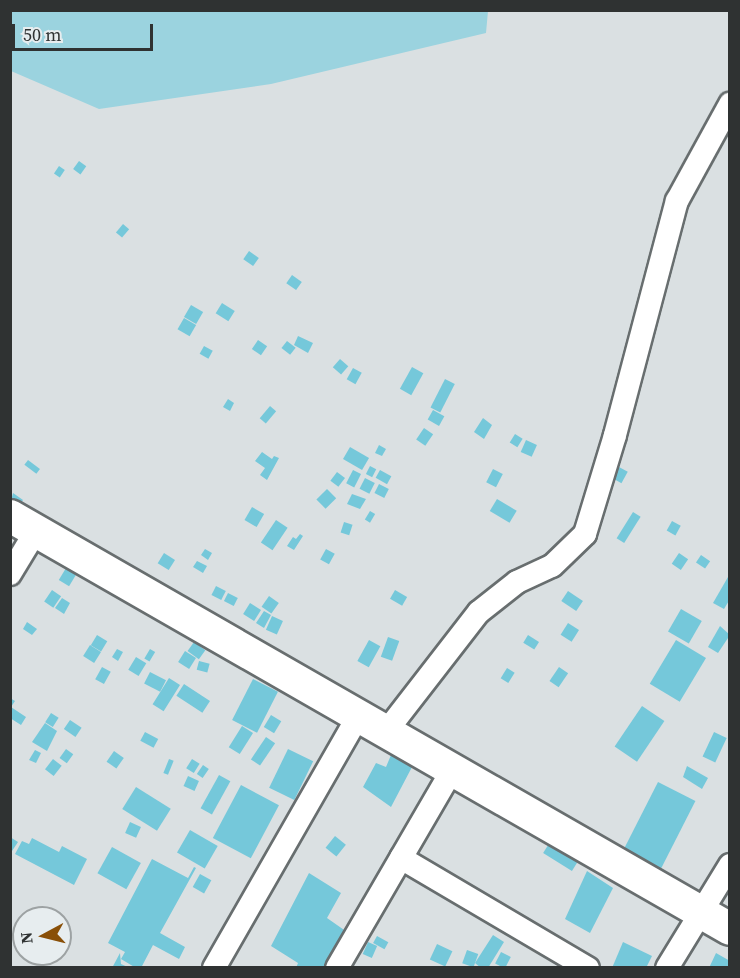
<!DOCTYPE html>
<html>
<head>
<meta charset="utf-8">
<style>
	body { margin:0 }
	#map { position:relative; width:740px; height:978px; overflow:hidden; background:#dae0e2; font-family:"Source Serif 4",serif }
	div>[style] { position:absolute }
	.green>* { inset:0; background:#9bd3df }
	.building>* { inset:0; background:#75c8da; transform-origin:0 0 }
	.roads { filter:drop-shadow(2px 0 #686e6f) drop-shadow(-2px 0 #686e6f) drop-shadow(0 2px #686e6f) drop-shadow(0 -2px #686e6f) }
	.street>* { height:22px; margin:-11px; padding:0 11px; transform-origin:11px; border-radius:11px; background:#fff }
	.secondary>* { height:32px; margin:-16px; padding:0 16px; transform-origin:16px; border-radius:16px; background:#fff }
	span { translate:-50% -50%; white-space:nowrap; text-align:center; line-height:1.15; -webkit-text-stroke:4.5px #e7edef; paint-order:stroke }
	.frame { position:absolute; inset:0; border:12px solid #2f3232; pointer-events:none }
	.north { position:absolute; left:12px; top:906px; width:60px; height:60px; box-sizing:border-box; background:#e7edef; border:2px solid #9da2a3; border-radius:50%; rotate:263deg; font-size:16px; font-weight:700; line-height:24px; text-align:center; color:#2f3232 }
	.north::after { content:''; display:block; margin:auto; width:21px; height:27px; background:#894f07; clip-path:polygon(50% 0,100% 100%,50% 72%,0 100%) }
	.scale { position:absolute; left:12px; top:24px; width:141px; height:27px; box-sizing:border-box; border:3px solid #2f3232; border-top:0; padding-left:8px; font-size:18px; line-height:21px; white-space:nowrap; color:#2f3232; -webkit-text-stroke:4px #e7edef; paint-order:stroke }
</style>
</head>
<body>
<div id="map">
	<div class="green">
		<i style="clip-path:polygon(11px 10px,488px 10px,488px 11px,486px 33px,271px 84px,99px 109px,11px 71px)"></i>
	</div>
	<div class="building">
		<i style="left:79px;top:161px;width:9px;height:10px;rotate:36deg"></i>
		<i style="left:59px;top:166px;width:7px;height:9px;rotate:34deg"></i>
		<i style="left:123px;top:224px;width:8px;height:11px;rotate:40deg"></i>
		<i style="left:249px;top:251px;width:12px;height:10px;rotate:35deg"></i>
		<i style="left:292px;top:275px;width:12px;height:10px;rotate:35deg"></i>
		<i style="left:222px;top:303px;width:15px;height:12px;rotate:32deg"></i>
		<i style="left:191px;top:305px;width:14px;height:14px;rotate:30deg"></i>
		<i style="left:184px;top:318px;width:14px;height:13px;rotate:30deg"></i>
		<i style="clip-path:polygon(298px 336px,313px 343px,308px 353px,294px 345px)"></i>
		<i style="left:258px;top:340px;width:11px;height:11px;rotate:34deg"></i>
		<i style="left:287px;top:341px;width:11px;height:9px;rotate:38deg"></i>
		<i style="left:204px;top:346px;width:10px;height:9px;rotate:29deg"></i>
		<i style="left:340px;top:359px;width:11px;height:11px;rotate:41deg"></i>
		<i style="left:412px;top:367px;width:13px;height:25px;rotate:29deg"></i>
		<i style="left:353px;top:368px;width:10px;height:13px;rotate:29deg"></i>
		<i style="left:445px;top:379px;width:11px;height:32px;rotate:27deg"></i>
		<i style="clip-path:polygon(228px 399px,234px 403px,230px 411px,223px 407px)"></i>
		<i style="left:270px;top:406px;width:8px;height:16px;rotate:40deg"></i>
		<i style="left:433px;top:410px;width:13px;height:11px;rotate:29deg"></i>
		<i style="clip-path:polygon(483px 418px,492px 425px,484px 439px,474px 432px)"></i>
		<i style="left:424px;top:428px;width:11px;height:14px;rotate:34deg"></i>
		<i style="left:515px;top:434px;width:9px;height:10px;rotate:32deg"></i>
		<i style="left:526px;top:440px;width:12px;height:13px;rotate:24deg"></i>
		<i style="clip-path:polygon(379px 445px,386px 449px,382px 456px,375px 453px)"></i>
		<i style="left:350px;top:447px;width:22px;height:14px;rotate:30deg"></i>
		<i style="clip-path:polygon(262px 452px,272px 459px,274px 456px,279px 458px,267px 480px,260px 475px,265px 468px,255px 461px)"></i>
		<i style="left:28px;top:460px;width:15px;height:6px;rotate:37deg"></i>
		<i style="left:370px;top:466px;width:7px;height:9px;rotate:27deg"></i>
		<i style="left:619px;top:467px;width:10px;height:13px;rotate:29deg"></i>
		<i style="left:493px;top:469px;width:11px;height:15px;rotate:27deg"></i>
		<i style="left:353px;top:470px;width:9px;height:15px;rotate:27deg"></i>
		<i style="left:380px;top:470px;width:13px;height:9px;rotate:29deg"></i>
		<i style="left:337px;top:472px;width:10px;height:11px;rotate:37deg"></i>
		<i style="left:365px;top:478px;width:11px;height:12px;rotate:27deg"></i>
		<i style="left:379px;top:484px;width:11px;height:10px;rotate:27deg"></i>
		<i style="left:327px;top:489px;width:13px;height:15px;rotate:45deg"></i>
		<i style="clip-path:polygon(13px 493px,23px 500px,17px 509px,10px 505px)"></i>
		<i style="clip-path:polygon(352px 494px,366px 499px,360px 509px,347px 504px)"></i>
		<i style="left:497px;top:499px;width:23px;height:14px;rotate:31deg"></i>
		<i style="left:252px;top:507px;width:14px;height:15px;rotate:30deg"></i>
		<i style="left:370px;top:511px;width:6px;height:10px;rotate:31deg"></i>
		<i style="left:633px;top:512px;width:9px;height:31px;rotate:32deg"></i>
		<i style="left:276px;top:520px;width:14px;height:27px;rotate:34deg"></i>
		<i style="left:672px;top:521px;width:10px;height:11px;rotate:29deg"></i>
		<i style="left:344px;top:522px;width:9px;height:11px;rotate:18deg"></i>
		<i style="clip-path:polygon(300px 534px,303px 536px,294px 550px,287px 546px,293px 537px,296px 539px)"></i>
		<i style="clip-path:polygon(205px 549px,212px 553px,208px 560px,201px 555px)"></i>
		<i style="left:326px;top:549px;width:10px;height:12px;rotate:29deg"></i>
		<i style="left:164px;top:553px;width:13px;height:12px;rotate:32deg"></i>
		<i style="left:679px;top:553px;width:11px;height:13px;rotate:34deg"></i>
		<i style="left:701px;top:555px;width:11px;height:9px;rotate:34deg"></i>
		<i style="clip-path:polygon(197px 561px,207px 566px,203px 573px,193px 567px)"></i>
		<i style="left:66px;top:568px;width:12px;height:14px;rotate:31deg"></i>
		<i style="clip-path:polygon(728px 577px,730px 599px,724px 609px,713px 603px)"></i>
		<i style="left:216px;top:586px;width:11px;height:10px;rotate:27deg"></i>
		<i style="left:52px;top:590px;width:11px;height:14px;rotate:34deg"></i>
		<i style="left:395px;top:590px;width:14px;height:10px;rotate:30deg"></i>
		<i style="left:568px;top:591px;width:18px;height:12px;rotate:34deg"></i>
		<i style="left:228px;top:593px;width:11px;height:9px;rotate:27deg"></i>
		<i style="left:269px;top:596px;width:12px;height:13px;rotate:35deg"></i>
		<i style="clip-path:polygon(62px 598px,70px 603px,64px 614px,55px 608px)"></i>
		<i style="left:250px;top:603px;width:13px;height:13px;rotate:32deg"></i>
		<i style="left:681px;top:609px;width:24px;height:26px;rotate:30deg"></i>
		<i style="clip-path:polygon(264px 611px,271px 615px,264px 628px,256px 623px)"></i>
		<i style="left:272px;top:616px;width:12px;height:15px;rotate:24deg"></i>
		<i style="clip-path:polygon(27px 622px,37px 629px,32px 635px,23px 629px)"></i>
		<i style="left:568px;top:623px;width:13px;height:14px;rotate:32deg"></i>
		<i style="clip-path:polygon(720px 626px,730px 635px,718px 653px,708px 647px)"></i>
		<i style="left:97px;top:635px;width:12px;height:12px;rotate:31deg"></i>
		<i style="left:528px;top:635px;width:13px;height:9px;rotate:32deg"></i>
		<i style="left:388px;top:637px;width:12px;height:21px;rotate:20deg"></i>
		<i style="left:369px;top:640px;width:13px;height:24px;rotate:29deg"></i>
		<i style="left:676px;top:640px;width:35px;height:51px;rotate:31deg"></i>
		<i style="left:194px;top:642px;width:14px;height:11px;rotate:36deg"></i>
		<i style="left:90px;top:645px;width:13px;height:13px;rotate:32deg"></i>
		<i style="clip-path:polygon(117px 649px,123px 652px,118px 661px,112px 657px)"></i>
		<i style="left:150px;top:649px;width:6px;height:11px;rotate:31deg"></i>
		<i style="left:185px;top:651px;width:13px;height:13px;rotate:32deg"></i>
		<i style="left:136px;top:657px;width:12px;height:15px;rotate:31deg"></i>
		<i style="left:199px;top:661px;width:11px;height:9px;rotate:15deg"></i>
		<i style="left:102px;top:667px;width:10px;height:14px;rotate:29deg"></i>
		<i style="left:559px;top:667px;width:11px;height:17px;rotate:34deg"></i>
		<i style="left:507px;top:668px;width:9px;height:12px;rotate:32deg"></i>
		<i style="left:150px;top:672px;width:18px;height:13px;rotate:27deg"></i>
		<i style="left:169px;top:678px;width:13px;height:31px;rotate:32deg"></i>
		<i style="left:253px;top:679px;width:28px;height:46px;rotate:27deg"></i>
		<i style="left:184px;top:684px;width:31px;height:14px;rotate:33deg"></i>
		<i style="clip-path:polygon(10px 698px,15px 701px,11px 707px,26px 717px,21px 725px,10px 718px)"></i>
		<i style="left:642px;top:706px;width:27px;height:49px;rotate:34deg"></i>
		<i style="left:51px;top:713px;width:9px;height:11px;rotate:32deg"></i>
		<i style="left:271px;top:715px;width:12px;height:14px;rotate:31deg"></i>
		<i style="left:70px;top:720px;width:14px;height:11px;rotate:34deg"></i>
		<i style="clip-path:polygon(45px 723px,57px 731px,47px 751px,32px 742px)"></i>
		<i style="left:242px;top:726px;width:13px;height:25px;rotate:32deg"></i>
		<i style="left:145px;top:732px;width:15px;height:10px;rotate:28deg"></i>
		<i style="left:714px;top:732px;width:14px;height:27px;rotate:25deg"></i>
		<i style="left:266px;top:737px;width:11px;height:27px;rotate:34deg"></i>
		<i style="left:66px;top:749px;width:9px;height:11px;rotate:36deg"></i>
		<i style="left:288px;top:749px;width:28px;height:43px;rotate:26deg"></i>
		<i style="clip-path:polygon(35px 750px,41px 753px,36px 763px,29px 760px)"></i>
		<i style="left:114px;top:751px;width:12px;height:13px;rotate:35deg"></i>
		<i style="clip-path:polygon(391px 755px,412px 767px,391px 807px,363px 787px,376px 763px,386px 767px)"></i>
		<i style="left:53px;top:759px;width:11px;height:13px;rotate:38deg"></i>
		<i style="left:169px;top:759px;width:5px;height:15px;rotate:22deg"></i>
		<i style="left:192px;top:759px;width:9px;height:11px;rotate:32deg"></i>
		<i style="left:203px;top:765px;width:7px;height:11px;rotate:34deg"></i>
		<i style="clip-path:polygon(687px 766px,708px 778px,702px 789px,683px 777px)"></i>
		<i style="left:219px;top:775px;width:13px;height:38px;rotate:29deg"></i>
		<i style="left:188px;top:776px;width:12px;height:11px;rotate:24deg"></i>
		<i style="left:658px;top:782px;width:42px;height:79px;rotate:27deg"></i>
		<i style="left:241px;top:785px;width:43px;height:60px;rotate:28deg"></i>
		<i style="left:136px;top:787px;width:41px;height:26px;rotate:32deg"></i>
		<i style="left:130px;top:822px;width:12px;height:12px;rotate:24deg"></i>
		<i style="left:190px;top:830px;width:32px;height:26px;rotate:30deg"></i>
		<i style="left:335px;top:836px;width:14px;height:15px;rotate:39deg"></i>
		<i style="clip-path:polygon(10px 837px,18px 842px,10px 854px)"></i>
		<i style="clip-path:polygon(32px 838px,59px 852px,62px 846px,87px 859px,74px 885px,15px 854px,22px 841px,29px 844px)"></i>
		<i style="left:550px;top:842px;width:34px;height:13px;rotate:32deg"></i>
		<i style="left:112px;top:847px;width:33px;height:30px;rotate:29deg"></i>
		<i style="clip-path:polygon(152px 859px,188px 878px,194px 867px,196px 868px,160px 933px,185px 947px,179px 959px,153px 945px,141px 968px,136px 968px,121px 959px,125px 952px,108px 943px)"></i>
		<i style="clip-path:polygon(587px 871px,613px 888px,590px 933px,565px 919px)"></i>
		<i style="clip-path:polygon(309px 873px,341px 893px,327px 918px,347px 932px,328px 968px,296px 968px,298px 963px,271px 946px)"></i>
		<i style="left:200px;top:874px;width:13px;height:15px;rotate:29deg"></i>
		<i style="clip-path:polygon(493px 935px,504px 942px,488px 968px,481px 968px,475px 963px)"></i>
		<i style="left:377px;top:936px;width:13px;height:8px;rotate:29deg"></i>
		<i style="left:368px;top:942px;width:10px;height:13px;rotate:24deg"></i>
		<i style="clip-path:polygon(623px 942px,652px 956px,646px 968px,612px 968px)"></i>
		<i style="left:437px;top:944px;width:17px;height:17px;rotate:25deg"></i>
		<i style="left:467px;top:950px;width:12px;height:14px;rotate:20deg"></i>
		<i style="left:501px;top:952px;width:11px;height:13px;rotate:27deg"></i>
		<i style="clip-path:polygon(120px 953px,121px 964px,130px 968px,112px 968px)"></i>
		<i style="clip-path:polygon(716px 953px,730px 961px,730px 968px,709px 968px)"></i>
	</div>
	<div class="roads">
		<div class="street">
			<i style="left:10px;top:574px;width:50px;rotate:-58.8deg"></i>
			<i style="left:385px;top:733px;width:153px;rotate:-52.2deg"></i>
			<i style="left:479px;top:612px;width:48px;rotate:-38.3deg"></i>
			<i style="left:517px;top:582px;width:38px;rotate:-25deg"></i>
			<i style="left:552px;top:566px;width:46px;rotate:-44.1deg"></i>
			<i style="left:585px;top:534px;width:103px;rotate:-73.1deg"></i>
			<i style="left:615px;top:435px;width:242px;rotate:-75.2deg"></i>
			<i style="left:677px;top:201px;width:111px;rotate:-61.3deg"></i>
			<i style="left:401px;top:858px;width:217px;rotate:30.5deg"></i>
			<i style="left:214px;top:968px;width:289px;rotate:-60.2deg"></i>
			<i style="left:337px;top:968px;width:227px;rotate:-59.8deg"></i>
			<i style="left:667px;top:968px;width:121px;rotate:-58.5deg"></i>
		</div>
		<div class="secondary">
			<i style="left:10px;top:516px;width:830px;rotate:29.84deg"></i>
		</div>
	</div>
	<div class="frame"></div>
	<div class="north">N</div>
	<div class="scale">50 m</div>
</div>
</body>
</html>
